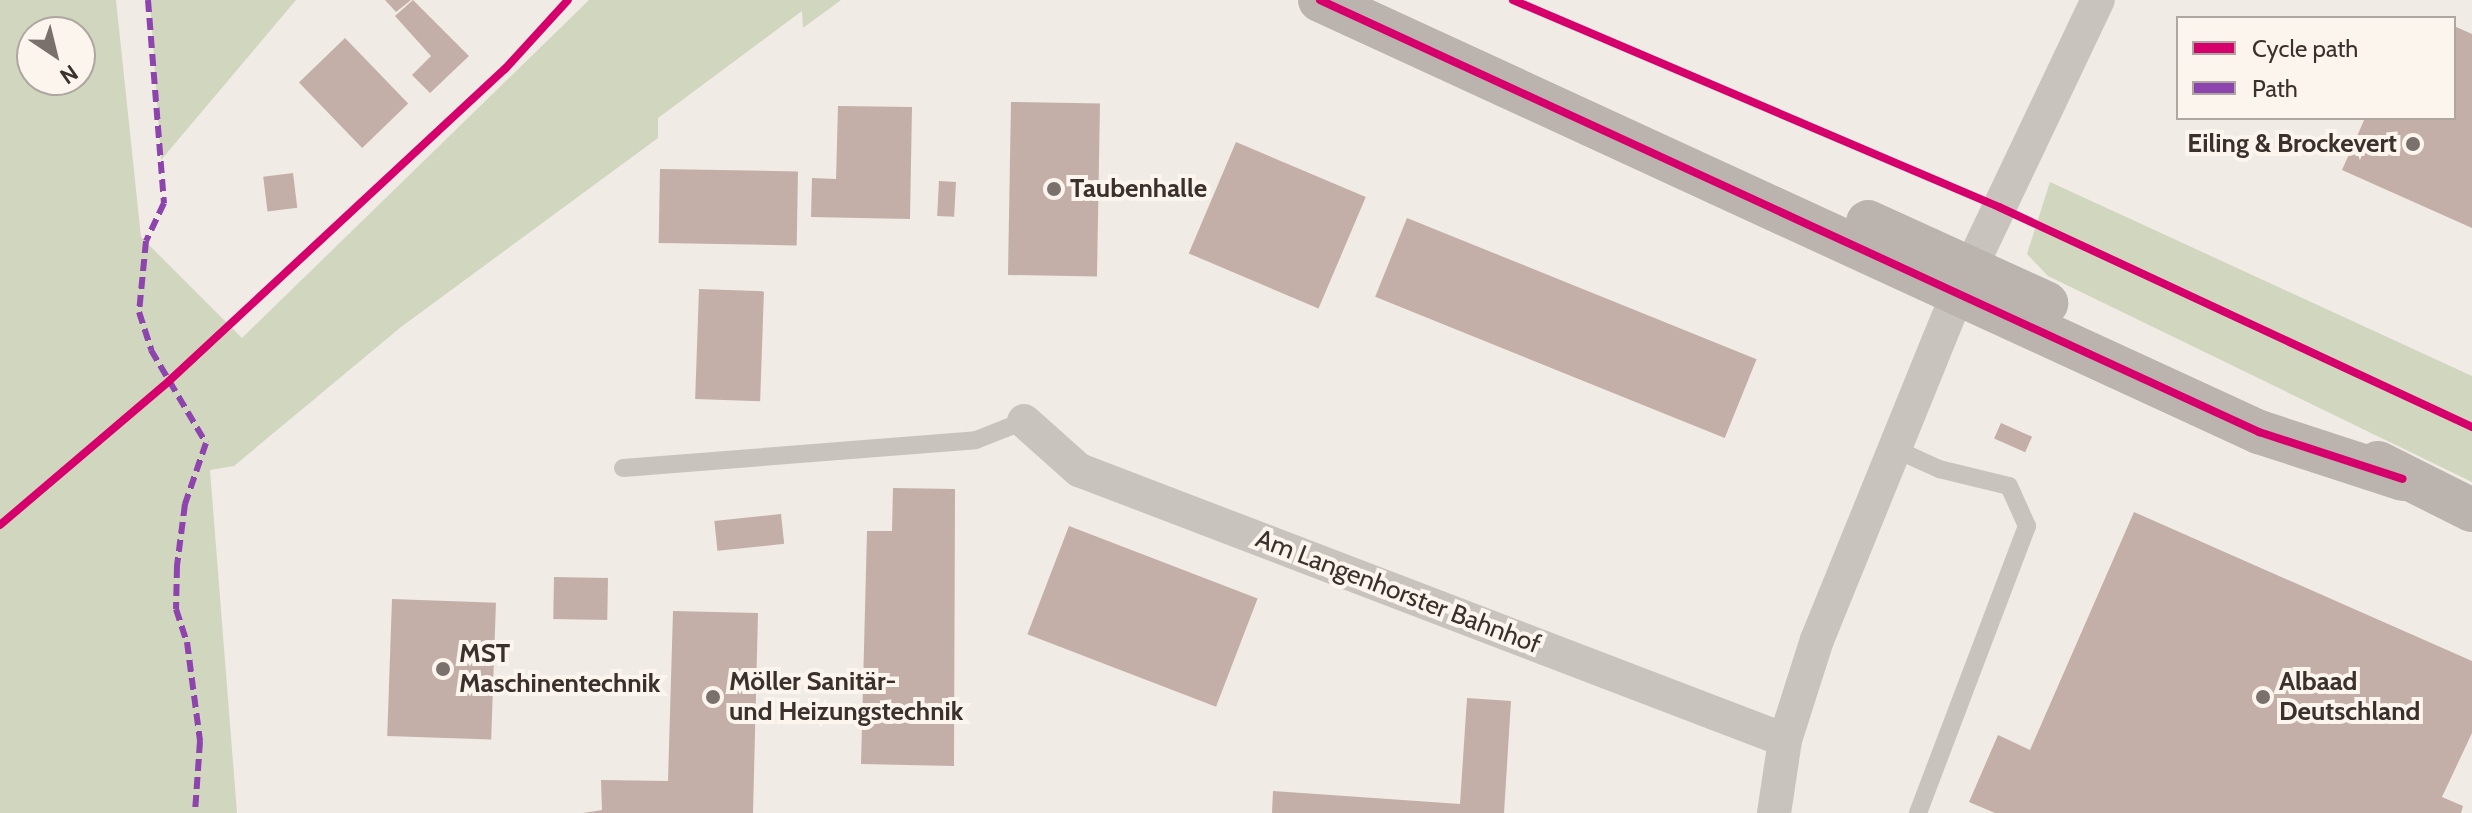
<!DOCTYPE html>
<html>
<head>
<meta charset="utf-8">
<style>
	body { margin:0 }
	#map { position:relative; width:2472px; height:813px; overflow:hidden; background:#f0ebe5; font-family:Cabin,sans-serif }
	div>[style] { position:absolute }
	.green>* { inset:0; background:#d1d6bf }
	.building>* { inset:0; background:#c3afa7; transform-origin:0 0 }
	.lane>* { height:18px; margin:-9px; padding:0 9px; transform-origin:9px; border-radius:9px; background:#c9c3be }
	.street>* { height:34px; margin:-17px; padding:0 17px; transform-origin:17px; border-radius:17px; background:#c9c3be }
	.secondary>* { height:44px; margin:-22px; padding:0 22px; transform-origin:22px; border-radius:22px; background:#bab3ae }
	.quiet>* { height:6px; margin-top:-3px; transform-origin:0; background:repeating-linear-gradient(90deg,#8e44ad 0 12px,transparent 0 18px) }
	.cycleway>* { height:8px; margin:-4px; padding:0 4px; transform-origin:4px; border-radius:4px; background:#d6006c }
	.dots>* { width:22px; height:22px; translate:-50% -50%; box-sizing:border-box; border:4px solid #fbf5ee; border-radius:50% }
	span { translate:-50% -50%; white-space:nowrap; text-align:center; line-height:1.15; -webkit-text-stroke:8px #fbf5ee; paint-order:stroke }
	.poi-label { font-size:26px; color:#3b302b; font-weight:700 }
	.right { translate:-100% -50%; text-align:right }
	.left { translate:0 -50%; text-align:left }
	.street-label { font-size:26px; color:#3b302b }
	.legend { position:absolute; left:2176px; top:16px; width:280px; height:104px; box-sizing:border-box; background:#fbf5ee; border:2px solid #aea6a0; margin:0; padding:10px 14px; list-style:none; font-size:24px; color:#3b302b }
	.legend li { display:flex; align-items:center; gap:16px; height:40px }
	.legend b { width:40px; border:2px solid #aea6a0 }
	.north { position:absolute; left:16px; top:16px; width:80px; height:80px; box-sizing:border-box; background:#fbf5ee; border:2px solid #aea6a0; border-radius:50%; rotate:145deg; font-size:22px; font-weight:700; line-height:32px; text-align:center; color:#3b302b }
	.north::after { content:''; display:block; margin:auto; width:28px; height:36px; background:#7a716c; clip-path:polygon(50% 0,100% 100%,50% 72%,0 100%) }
</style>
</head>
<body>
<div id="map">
	<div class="green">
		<i style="clip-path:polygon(evenodd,0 0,116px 0,141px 237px,242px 338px,589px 0,841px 0,803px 28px,802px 11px,658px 118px,658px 138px,401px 327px,234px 466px,210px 470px,237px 813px,0 813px,0 0,80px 32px,80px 80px,32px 80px,32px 32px,80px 32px)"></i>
		<i style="clip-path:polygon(150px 0,296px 0,161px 160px)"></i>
		<i style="clip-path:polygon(2050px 182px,2472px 376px,2472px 482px,2048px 276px,2027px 254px)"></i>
	</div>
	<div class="building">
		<i style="clip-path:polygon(385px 0,411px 0,396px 12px)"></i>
		<i style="clip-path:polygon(413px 0,469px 56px,430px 93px,412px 75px,431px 56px,395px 16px)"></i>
		<i style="clip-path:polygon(2454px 26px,2472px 34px,2472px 228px,2342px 170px,2365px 118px,2454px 118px)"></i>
		<i style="left:345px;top:38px;width:91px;height:64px;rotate:46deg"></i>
		<i style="left:1011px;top:102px;width:89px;height:173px;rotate:1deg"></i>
		<i style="clip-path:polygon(838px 106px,912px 107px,910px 219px,811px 217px,812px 178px,836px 179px)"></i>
		<i style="left:1236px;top:142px;width:141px;height:121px;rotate:23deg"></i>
		<i style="left:660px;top:169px;width:138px;height:74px;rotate:1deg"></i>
		<i style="left:293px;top:173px;width:35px;height:30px;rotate:83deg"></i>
		<i style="left:939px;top:181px;width:17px;height:35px;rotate:3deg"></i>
		<i style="left:1407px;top:218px;width:377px;height:85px;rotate:22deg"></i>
		<i style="left:699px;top:289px;width:65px;height:110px;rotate:2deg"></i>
		<i style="left:2001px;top:423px;width:34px;height:17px;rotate:24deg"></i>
		<i style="clip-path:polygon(893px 488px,955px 489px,954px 766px,861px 764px,867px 531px,892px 531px)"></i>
		<i style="clip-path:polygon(2134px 512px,2472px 661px,2472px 733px,2442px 797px,2463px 806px,2461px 813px,1995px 813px,1969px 802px,1998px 735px,2030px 750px)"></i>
		<i style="left:781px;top:514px;width:30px;height:67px;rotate:84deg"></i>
		<i style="left:1069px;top:526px;width:202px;height:116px;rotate:21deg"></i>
		<i style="left:554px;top:577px;width:54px;height:42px;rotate:1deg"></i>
		<i style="left:392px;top:599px;width:104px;height:137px;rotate:2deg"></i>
		<i style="clip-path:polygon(673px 611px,758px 613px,753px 813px,583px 813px,602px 810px,601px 780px,668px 781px)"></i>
		<i style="clip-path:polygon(1467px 698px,1511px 701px,1504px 813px,1272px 813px,1273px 791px,1460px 804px)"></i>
	</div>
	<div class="lane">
		<i style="left:1893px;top:448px;width:51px;rotate:24.5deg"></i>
		<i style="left:1939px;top:469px;width:72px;rotate:13.7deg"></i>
		<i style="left:2009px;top:486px;width:44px;rotate:65.8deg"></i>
		<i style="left:2027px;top:526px;width:307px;rotate:110.8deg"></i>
		<i style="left:623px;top:468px;width:354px;rotate:-4.5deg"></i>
		<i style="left:976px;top:440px;width:52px;rotate:-21.6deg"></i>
	</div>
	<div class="street">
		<i style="left:1024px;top:421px;width:74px;rotate:41.7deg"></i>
		<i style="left:1079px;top:470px;width:756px;rotate:20.93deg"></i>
		<i style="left:1774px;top:813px;width:74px;rotate:-81.4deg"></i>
		<i style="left:1785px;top:740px;width:105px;rotate:-72.3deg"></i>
		<i style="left:1817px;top:640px;width:359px;rotate:-67.9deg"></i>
		<i style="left:1952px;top:307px;width:340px;rotate:-64.6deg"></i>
	</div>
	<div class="secondary">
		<i style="left:1320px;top:0;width:1034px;rotate:24.71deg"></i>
		<i style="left:2259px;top:432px;width:151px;rotate:18.1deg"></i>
		<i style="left:1868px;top:222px;width:196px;rotate:24.5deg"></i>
		<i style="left:2378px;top:463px;width:105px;rotate:26.6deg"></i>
	</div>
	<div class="quiet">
		<i style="left:148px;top:0;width:204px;rotate:85.5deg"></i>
		<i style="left:164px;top:203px;width:42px;rotate:115.3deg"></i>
		<i style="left:146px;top:241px;width:71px;rotate:95.6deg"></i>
		<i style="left:139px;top:312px;width:40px;rotate:72deg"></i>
		<i style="left:151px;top:350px;width:108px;rotate:59.4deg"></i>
		<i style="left:206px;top:443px;width:65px;rotate:109deg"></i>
		<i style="left:185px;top:504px;width:63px;rotate:97.4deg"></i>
		<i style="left:177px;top:566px;width:43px;rotate:91.3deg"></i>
		<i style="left:176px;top:609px;width:35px;rotate:72deg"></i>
		<i style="left:187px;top:642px;width:100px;rotate:82.5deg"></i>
		<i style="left:200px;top:741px;width:72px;rotate:94deg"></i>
	</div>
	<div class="cycleway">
		<i style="left:1320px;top:0;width:1034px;rotate:24.71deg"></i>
		<i style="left:2259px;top:432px;width:151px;rotate:18.1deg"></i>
		<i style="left:1513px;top:0;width:528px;rotate:23.07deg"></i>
		<i style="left:1999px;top:207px;width:522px;rotate:24.94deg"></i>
		<i style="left:0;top:525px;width:222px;rotate:-40.4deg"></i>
		<i style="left:169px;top:381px;width:459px;rotate:-42.9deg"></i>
		<i style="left:505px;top:69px;width:93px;rotate:-47.6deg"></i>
	</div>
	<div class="dots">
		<i style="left:2413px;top:144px;background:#7a716c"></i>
		<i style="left:1054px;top:189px;background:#7a716c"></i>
		<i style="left:443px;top:669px;background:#7a716c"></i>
		<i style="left:713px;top:697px;background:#7a716c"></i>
		<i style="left:2263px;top:697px;background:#7a716c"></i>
	</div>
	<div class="poi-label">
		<span class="right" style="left:2397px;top:144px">Eiling &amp; Brockevert</span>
		<span class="left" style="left:1070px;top:189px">Taubenhalle</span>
		<span class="left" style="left:459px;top:669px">MST<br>Maschinentechnik</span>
		<span class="left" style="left:729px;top:697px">Möller Sanitär-<br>und Heizungstechnik</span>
		<span class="left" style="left:2279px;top:697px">Albaad<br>Deutschland</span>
	</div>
	<div class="street-label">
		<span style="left:1398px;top:592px;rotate:21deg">Am Langenhorster Bahnhof</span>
	</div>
	<ul class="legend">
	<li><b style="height:10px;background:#d6006c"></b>Cycle path</li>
	<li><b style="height:10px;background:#8e44ad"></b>Path</li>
	</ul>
	<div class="north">N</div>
</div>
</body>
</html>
